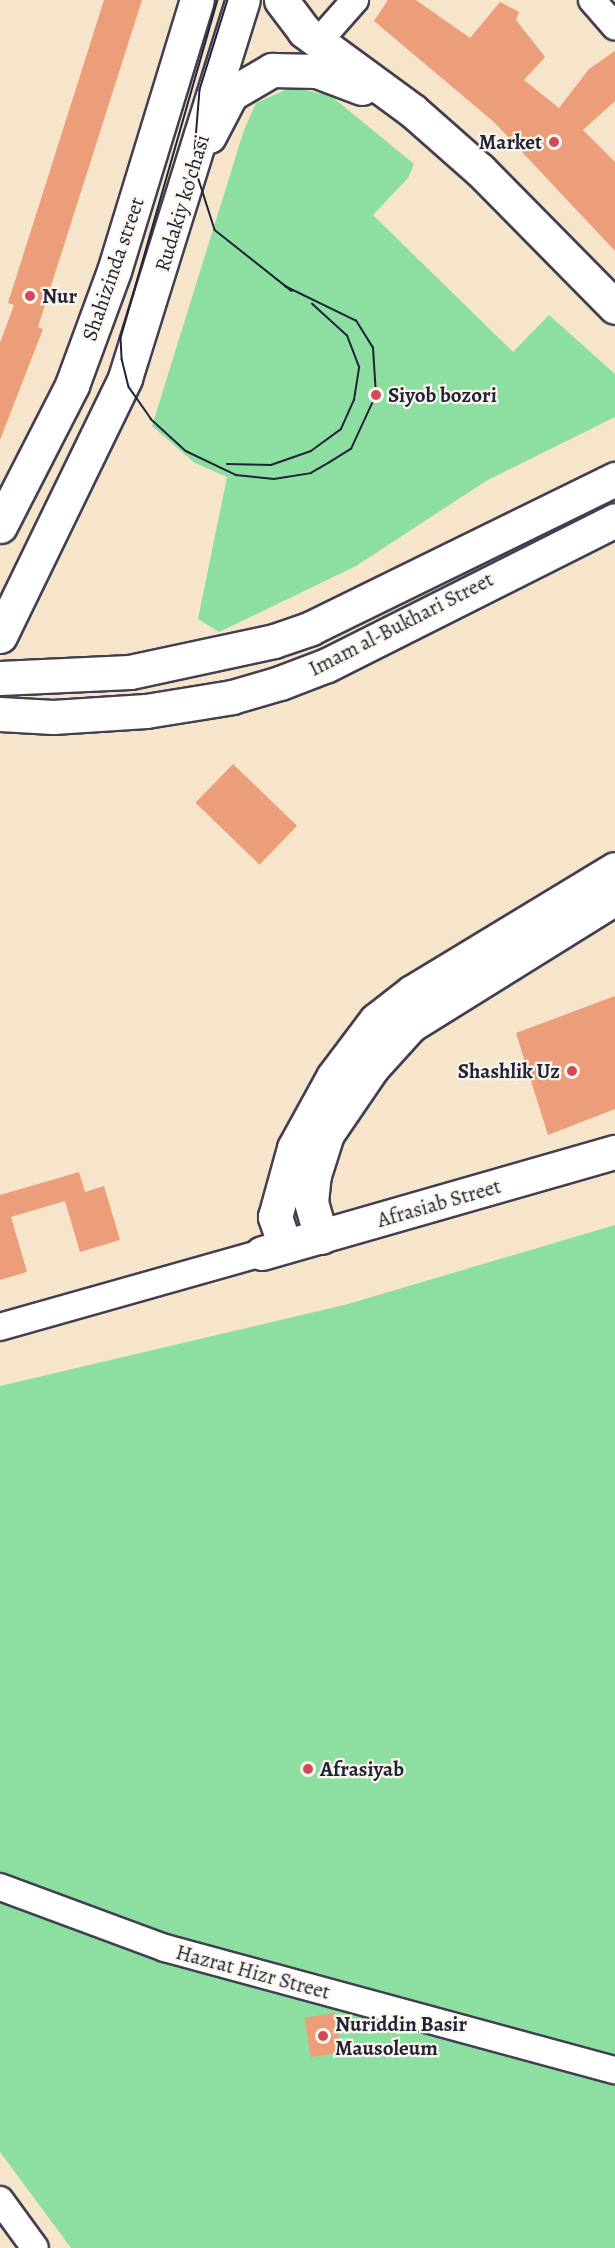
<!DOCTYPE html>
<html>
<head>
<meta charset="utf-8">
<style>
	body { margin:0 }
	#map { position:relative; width:615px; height:2248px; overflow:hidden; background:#f6e4cb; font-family:Alegreya,serif }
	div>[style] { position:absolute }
	.green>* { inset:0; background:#8cdfa0 }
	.building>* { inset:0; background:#eb9e79; transform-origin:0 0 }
	.roads { filter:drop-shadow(2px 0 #423f51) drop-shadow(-2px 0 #423f51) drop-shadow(0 2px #423f51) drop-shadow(0 -2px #423f51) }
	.street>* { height:26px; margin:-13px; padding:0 13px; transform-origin:13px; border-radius:13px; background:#fff }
	.secondary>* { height:33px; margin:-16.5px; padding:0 16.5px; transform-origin:16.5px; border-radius:16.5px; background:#fff }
	.primary>* { height:33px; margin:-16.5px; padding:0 16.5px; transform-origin:16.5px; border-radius:16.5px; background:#fff }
	.tram>* { height:1.5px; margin:-0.75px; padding:0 0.75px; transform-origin:0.75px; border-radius:0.75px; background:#22223b }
	.dots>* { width:16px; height:16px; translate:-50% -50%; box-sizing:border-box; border:3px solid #fbf7ec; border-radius:50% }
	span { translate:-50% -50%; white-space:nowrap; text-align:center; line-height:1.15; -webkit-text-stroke:4.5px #fbf7ec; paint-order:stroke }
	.poi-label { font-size:21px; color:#22223b; font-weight:700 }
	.right { translate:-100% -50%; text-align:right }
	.left { translate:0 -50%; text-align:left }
	.street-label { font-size:21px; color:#22223b }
</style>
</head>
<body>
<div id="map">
	<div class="green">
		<i style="clip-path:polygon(292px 87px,331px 96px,414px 164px,408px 178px,373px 215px,513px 352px,549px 315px,615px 374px,615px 417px,486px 481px,356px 566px,219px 632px,198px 619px,227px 477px,195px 463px,152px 426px,244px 130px,256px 103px)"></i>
		<i style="clip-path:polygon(615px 1225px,615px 2248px,71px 2248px,0 2152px,0 1386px,348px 1304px)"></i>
	</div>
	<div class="building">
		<i style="clip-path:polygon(104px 0,142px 0,38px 327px,43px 329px,0 440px,0 343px,14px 305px,8px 303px)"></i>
		<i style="clip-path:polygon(388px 0,416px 0,470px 38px,500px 2px,519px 12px,516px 20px,545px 57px,524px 80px,559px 108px,589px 69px,615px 51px,615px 101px,583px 130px,615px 162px,615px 251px,494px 122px,374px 21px)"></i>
		<i style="left:233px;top:764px;width:89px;height:54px;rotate:44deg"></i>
		<i style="clip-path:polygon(615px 996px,615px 1109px,548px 1135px,516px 1033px)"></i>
		<i style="clip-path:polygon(79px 1172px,85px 1192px,104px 1186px,120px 1240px,80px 1252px,65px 1201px,11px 1217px,27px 1272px,0 1280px,0 1195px)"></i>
		<i style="left:335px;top:2013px;width:40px;height:31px;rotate:81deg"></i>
	</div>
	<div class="roads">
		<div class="street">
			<i style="left:592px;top:0;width:35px;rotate:49deg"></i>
			<i style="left:318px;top:42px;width:56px;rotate:-48.6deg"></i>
			<i style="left:0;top:1327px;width:272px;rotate:-15.8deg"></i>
			<i style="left:0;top:1887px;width:176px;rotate:20.3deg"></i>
			<i style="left:165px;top:1948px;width:466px;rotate:15.2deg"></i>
			<i style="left:0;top:2200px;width:59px;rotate:53.9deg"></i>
		</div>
		<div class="secondary">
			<i style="left:281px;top:0;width:39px;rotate:53deg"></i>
			<i style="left:304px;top:31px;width:135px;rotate:36.3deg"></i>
			<i style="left:413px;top:111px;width:89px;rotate:41.4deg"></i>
			<i style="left:480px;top:170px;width:192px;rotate:45.4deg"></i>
			<i style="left:209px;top:136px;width:47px;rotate:-62.4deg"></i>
			<i style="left:231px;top:94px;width:48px;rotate:-30.3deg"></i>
			<i style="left:272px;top:70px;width:45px;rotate:1.3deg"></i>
			<i style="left:317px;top:71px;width:48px;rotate:20.7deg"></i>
			<i style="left:0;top:678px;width:130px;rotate:-2.6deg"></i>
			<i style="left:130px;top:672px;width:147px;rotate:-12.1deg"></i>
			<i style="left:274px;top:641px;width:39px;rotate:-19deg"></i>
			<i style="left:311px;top:628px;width:339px;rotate:-26.1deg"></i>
			<i style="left:0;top:714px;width:53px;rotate:3.2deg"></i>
			<i style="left:53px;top:717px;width:93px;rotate:-3.7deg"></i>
			<i style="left:146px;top:711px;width:87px;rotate:-9.2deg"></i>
			<i style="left:232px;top:697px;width:50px;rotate:-16.3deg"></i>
			<i style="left:280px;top:683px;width:50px;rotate:-21deg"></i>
			<i style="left:327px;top:665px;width:322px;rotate:-26.7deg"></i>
			<i style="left:321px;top:1237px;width:36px;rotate:-106deg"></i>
			<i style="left:311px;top:1202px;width:27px;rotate:-84deg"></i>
			<i style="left:314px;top:1175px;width:43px;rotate:-72.4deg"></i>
			<i style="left:327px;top:1134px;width:80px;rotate:-55.7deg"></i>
			<i style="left:372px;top:1068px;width:58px;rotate:-47.8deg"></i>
			<i style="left:411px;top:1025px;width:240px;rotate:-31.9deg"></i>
			<i style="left:285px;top:1246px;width:31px;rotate:-109deg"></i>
			<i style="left:275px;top:1217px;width:72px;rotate:-74.6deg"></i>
			<i style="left:294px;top:1148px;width:81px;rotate:-61.2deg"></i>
			<i style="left:333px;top:1077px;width:71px;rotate:-53deg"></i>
			<i style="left:376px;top:1020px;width:46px;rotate:-37.9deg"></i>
			<i style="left:412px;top:992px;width:237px;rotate:-31.2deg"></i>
			<i style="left:262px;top:1253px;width:367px;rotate:-16deg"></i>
		</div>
		<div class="primary">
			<i style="left:0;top:526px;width:158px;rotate:-62.9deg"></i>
			<i style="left:72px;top:385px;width:121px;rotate:-69.8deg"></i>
			<i style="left:114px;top:271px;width:283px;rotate:-73deg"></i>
			<i style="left:0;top:636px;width:287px;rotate:-64.1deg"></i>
			<i style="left:125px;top:378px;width:396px;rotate:-72.7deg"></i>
		</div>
	</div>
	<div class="tram">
		<i style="left:218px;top:0;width:352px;rotate:106deg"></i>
		<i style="left:121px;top:338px;width:21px;rotate:87deg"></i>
		<i style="left:122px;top:359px;width:29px;rotate:76deg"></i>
		<i style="left:129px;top:387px;width:39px;rotate:55deg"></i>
		<i style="left:151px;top:419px;width:47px;rotate:42.4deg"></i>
		<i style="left:186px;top:451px;width:55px;rotate:25.6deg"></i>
		<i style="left:236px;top:475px;width:38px;rotate:6deg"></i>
		<i style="left:274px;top:479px;width:37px;rotate:-9deg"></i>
		<i style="left:311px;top:473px;width:22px;rotate:-30deg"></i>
		<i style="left:330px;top:462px;width:25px;rotate:-32deg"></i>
		<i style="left:351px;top:449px;width:60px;rotate:-65.2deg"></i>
		<i style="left:376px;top:395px;width:47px;rotate:-93.7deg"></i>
		<i style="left:373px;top:348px;width:32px;rotate:-122deg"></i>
		<i style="left:356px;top:321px;width:78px;rotate:-154.1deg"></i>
		<i style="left:228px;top:0;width:94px;rotate:107.3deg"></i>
		<i style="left:200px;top:90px;width:74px;rotate:94.6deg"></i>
		<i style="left:194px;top:164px;width:69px;rotate:72.3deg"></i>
		<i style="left:215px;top:230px;width:98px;rotate:38.4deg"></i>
		<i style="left:227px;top:464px;width:44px;rotate:1.3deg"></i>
		<i style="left:271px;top:465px;width:42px;rotate:-19.3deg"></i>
		<i style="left:311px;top:451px;width:37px;rotate:-36deg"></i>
		<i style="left:341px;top:429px;width:32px;rotate:-66deg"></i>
		<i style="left:354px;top:400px;width:33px;rotate:-81deg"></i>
		<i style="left:359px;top:367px;width:33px;rotate:-111deg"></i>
		<i style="left:347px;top:336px;width:47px;rotate:-137.6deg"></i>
	</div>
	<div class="dots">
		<i style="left:554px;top:142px;background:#d1495b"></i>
		<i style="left:30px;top:296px;background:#d1495b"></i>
		<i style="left:376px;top:395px;background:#d1495b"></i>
		<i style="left:572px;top:1071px;background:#d1495b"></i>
		<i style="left:308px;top:1769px;background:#d1495b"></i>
		<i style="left:323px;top:2036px;background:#d1495b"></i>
	</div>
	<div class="poi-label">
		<span class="right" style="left:542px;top:142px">Market</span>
		<span class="left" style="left:42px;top:296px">Nur</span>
		<span class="left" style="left:388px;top:395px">Siyob bozori</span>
		<span class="right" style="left:560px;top:1071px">Shashlik Uz</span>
		<span class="left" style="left:320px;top:1769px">Afrasiyab</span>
		<span class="left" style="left:335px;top:2036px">Nuriddin Basir<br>Mausoleum</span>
	</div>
	<div class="street-label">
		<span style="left:182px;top:203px;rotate:-73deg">Rudakiy ko'chasi</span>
		<span style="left:113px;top:269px;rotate:-71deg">Shahizinda street</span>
		<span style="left:401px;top:624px;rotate:-27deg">Imam al-Bukhari Street</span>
		<span style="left:439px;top:1203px;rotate:-16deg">Afrasiab Street</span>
		<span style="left:253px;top:1972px;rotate:15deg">Hazrat Hizr Street</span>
	</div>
</div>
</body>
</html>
